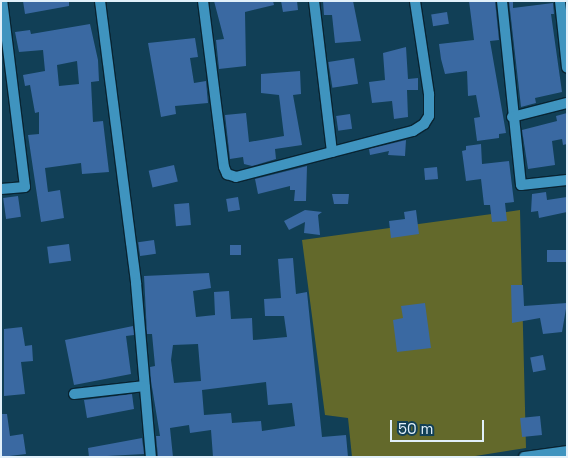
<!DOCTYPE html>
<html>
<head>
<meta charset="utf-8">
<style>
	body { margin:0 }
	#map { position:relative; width:568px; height:458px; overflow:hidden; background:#113f56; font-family:"Space Grotesk",sans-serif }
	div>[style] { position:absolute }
	.green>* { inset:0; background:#63692b }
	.building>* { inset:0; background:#3a69a2; transform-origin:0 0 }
	.roads { filter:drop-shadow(1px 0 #092432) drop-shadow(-1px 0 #092432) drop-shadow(0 1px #092432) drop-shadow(0 -1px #092432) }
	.street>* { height:10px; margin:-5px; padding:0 5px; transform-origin:5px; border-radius:5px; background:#3f94bf }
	span { translate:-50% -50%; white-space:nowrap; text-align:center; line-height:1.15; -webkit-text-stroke:4.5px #113f56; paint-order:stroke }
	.frame { position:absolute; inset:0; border:2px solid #e1f0fa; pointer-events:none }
	.scale { position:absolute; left:390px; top:420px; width:94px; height:22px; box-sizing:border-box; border:2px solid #e1f0fa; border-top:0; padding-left:6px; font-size:15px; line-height:18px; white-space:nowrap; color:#e1f0fa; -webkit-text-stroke:4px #113f56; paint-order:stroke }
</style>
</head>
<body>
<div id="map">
	<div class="green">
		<i style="clip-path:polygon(520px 210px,526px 448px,469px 457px,352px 457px,348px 418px,325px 415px,302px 240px)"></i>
	</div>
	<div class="building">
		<i style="clip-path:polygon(23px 1px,69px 1px,69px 6px,25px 14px)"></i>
		<i style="clip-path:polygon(214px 1px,273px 1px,274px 5px,245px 12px,246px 66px,219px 69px,216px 40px,224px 39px)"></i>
		<i style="clip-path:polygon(281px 1px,297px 1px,298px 10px,283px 12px)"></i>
		<i style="clip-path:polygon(323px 1px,353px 1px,361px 41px,335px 43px,332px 15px,324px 15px)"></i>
		<i style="clip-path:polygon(469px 1px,495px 1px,499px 40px,490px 41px,506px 133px,499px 134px,499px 138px,477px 141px,474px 118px,480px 117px,476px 95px,468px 96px,467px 71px,445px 74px,441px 59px,439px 44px,474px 40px)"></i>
		<i style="clip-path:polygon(509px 1px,513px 1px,513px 8px,553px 3px,554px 14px,551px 14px,562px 92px,535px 98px,536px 103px,521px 107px)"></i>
		<i style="left:447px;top:12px;width:12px;height:16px;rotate:81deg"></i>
		<i style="clip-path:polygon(evenodd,90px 24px,98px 60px,99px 81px,91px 82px,93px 122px,103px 121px,109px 172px,82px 174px,81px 163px,45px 168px,48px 192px,60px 190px,64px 218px,41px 222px,28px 135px,39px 134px,39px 112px,35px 113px,30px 85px,25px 86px,23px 75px,45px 71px,43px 50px,19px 52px,15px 32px,30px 30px,31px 34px,90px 24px,77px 61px,79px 84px,59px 86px,57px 65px,77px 61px)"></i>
		<i style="clip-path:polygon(195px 38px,198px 57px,190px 58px,194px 83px,206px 81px,208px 103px,175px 106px,176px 114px,161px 117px,148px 43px)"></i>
		<i style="clip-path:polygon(406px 47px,408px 79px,418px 78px,418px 90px,407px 90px,408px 117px,394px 119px,392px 101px,372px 103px,369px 82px,385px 80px,383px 53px)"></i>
		<i style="left:354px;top:58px;width:26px;height:26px;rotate:81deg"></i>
		<i style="clip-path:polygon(300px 71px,301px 94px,293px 95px,302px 145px,275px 149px,276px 159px,252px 166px,244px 164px,243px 157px,230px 159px,225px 115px,246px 113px,249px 142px,284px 136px,279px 95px,261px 93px,261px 74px)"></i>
		<i style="clip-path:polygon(567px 113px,567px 144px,563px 145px,562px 139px,552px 141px,555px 165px,528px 169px,522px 130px,557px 121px,556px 116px)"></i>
		<i style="left:350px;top:114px;width:15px;height:14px;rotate:82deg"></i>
		<i style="clip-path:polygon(406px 140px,405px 156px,388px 155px,389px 151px,370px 155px,369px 149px)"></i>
		<i style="clip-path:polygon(481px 144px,482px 164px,509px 161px,514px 202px,505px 203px,507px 221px,492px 222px,490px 205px,484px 205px,481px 179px,466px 181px,462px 151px,466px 150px,466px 146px)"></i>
		<i style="left:174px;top:165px;width:17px;height:26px;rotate:77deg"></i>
		<i style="clip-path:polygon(307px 166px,306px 201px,294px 201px,295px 190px,290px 190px,290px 186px,258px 194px,255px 179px)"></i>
		<i style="left:437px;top:167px;width:12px;height:13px;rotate:85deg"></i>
		<i style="clip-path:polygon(546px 192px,547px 200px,567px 197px,567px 212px,539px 218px,538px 211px,531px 212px,532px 194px)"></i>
		<i style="clip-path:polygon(332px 194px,349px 194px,348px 204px,334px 204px)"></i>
		<i style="left:18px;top:196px;width:21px;height:15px;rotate:82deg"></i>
		<i style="left:238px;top:197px;width:13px;height:12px;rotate:81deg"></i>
		<i style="left:189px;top:203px;width:22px;height:15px;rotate:85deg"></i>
		<i style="clip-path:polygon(305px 210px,322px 212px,318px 215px,320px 235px,304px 233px,305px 222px,289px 230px,284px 221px)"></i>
		<i style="clip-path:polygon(416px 210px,419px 234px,391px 238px,389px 221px,405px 219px,404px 212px)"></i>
		<i style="left:154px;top:240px;width:14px;height:16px;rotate:82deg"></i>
		<i style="left:69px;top:244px;width:17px;height:22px;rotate:83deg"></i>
		<i style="left:230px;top:245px;width:11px;height:10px"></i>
		<i style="left:567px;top:250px;width:12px;height:20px;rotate:90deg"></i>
		<i style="clip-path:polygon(evenodd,293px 258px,296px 294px,307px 292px,322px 437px,346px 435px,348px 457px,213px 457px,211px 430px,190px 433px,189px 425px,170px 428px,173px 457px,158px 457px,156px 436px,160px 436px,151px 381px,150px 367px,155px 366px,152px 334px,147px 334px,144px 276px,209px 273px,211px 288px,193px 291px,196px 317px,215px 315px,214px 292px,229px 291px,231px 319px,252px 318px,253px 340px,287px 337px,284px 316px,265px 316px,264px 299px,281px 298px,278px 259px,293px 258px,198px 344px,201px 381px,174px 383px,171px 360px,173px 345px,198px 344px,293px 258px,266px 382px,268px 405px,292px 403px,295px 426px,262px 431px,261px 421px,232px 423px,231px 413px,204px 415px,202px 390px,266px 382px)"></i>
		<i style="clip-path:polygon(511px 285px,523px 285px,524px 306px,567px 303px,562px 332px,543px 334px,540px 318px,512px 323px)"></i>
		<i style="clip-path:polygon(425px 303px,431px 348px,397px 352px,393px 320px,403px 318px,401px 306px)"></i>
		<i style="clip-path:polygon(133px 326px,134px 335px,126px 336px,131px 374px,74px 385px,65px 340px)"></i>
		<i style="clip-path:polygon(22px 327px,25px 346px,32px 345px,33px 361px,21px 362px,25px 394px,4px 396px,4px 329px)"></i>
		<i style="left:543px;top:355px;width:15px;height:13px;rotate:79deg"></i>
		<i style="clip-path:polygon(132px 394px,134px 409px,87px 418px,84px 400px)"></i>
		<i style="clip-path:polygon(1px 414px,7px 414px,10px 436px,23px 434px,26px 454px,1px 457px)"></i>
		<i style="left:540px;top:416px;width:19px;height:20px;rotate:84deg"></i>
		<i style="clip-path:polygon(142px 438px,144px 454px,89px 457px,88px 448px)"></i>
	</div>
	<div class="roads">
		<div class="street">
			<i style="left:100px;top:1px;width:284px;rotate:82.7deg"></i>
			<i style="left:136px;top:283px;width:175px;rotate:85.1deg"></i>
			<i style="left:203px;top:1px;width:167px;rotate:82.8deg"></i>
			<i style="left:224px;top:167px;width:8px;rotate:67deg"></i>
			<i style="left:227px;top:174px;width:9px;rotate:18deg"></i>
			<i style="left:236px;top:177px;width:183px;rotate:-14.6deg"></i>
			<i style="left:413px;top:131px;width:13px;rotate:-32deg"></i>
			<i style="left:424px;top:124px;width:9px;rotate:-58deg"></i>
			<i style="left:429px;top:116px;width:22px;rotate:-90deg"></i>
			<i style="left:429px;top:94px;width:94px;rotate:-98.6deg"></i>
			<i style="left:314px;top:1px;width:152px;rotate:83.2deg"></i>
			<i style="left:502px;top:1px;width:185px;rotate:84.1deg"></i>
			<i style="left:521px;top:185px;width:46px;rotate:-6.2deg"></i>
			<i style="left:560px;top:1px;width:67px;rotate:84deg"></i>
			<i style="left:512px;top:117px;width:57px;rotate:-14.3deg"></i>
			<i style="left:1px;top:189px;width:24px;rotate:-5deg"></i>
			<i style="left:25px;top:187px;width:187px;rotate:-97deg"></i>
			<i style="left:74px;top:394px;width:71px;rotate:-6.4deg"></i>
			<i style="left:524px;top:457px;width:43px;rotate:-7.9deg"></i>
		</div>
	</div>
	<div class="frame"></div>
	<div class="scale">50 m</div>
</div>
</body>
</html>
